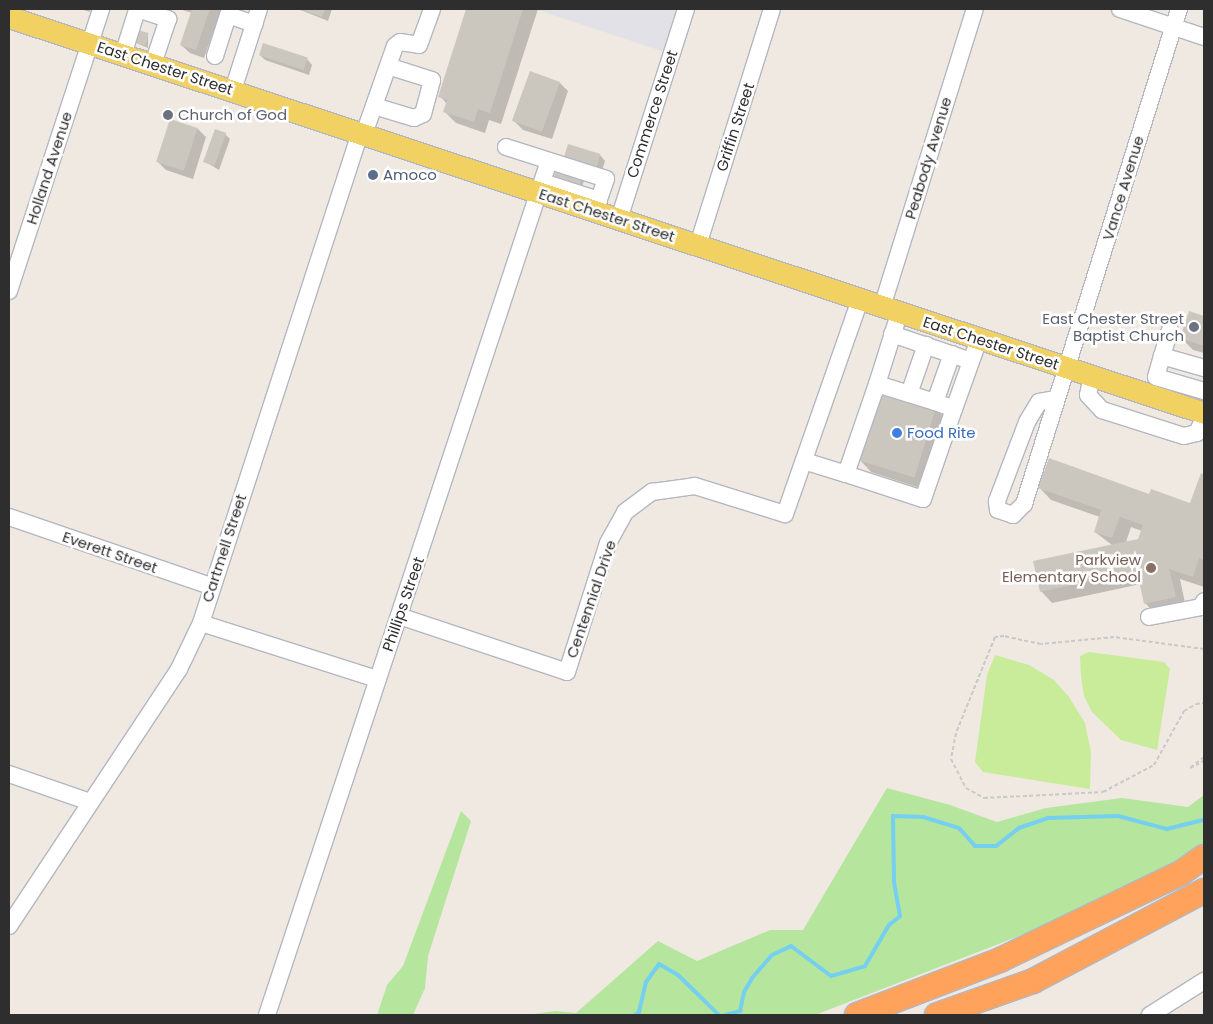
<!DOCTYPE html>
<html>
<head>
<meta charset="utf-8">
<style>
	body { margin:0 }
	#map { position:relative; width:1213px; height:1024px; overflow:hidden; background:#efe9e1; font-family:Poppins,sans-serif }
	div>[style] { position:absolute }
	.industrial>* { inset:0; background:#e3e1e8 }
	.green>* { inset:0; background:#b6e59e }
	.pitch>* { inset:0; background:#c9ec9a }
	.shadow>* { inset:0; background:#0003 }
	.stream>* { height:4px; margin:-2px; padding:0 2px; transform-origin:2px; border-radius:2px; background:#75cff0 }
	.building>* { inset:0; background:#cbc7bf; transform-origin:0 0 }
	.path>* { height:2px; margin-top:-1px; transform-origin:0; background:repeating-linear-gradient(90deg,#c9c9c9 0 4px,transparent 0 6.5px) }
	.roads { filter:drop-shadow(1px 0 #b4b7c1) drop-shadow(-1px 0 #b4b7c1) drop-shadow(0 1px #b4b7c1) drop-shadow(0 -1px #b4b7c1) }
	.minor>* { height:16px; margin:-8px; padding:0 8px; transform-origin:8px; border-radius:8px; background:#fff }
	.major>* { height:21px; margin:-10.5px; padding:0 10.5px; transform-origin:10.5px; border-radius:10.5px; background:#f2d163 }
	.highway>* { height:24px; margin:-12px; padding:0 12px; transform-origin:12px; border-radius:12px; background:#ffa35c }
	.dots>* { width:14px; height:14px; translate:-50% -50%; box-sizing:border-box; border:2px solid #fff; border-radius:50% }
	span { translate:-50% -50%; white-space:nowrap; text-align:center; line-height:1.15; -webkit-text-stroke:5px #fff; paint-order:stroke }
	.street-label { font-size:15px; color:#2e2e2e }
	.worship-label { font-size:15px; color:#5b616d }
	.left { translate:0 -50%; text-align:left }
	.right { translate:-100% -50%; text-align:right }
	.service-label { font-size:15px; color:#4e5e75 }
	.shop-label { font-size:15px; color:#366cbe }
	.education-label { font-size:15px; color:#785e54 }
	.frame { position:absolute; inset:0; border:10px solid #2e2e2e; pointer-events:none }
</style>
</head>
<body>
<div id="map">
	<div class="industrial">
		<i style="clip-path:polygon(535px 9px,679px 9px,665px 52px)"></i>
	</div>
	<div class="green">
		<i style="clip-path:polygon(887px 788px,950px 805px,997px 822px,1046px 808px,1122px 798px,1188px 807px,1204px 795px,1204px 843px,1173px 863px,1032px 931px,815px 1015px,527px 1015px,555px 1011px,576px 1013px,658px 941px,697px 961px,770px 930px,803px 930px)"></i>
		<i style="clip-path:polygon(461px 811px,471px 821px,428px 956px,425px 988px,413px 1015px,377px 1015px,387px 985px,403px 966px)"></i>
	</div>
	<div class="pitch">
		<i style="clip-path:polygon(1089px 652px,1164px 662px,1170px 669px,1157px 750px,1121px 740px,1092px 712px,1084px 696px,1081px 676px,1080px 656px)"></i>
		<i style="clip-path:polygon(995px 655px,1029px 665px,1054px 680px,1069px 697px,1085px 723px,1091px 752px,1090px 789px,983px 772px,975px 762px,987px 675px)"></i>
	</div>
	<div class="shadow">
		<i style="clip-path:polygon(80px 9px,91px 9px,90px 12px)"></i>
		<i style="clip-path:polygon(179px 9px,221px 9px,204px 58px,190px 53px,181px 45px,192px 13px)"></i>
		<i style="clip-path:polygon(298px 9px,332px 9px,328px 21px)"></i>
		<i style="clip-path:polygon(468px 9px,538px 9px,501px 124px,489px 120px,485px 133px,456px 123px,445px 112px,447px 104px,440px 96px)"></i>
		<i style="clip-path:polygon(148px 35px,148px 48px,134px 42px)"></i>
		<i style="clip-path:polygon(260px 55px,307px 59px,312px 65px,309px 75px,265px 60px)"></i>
		<i style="clip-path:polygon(560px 83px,568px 91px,552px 139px,523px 130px,514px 121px)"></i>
		<i style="clip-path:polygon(170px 120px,198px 129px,206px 137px,193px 179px,166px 170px,158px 162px)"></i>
		<i style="clip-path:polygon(225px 134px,230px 139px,219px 170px,204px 161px)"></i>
		<i style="clip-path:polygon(600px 155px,605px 161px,601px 174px,570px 164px)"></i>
		<i style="clip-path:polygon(581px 178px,584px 181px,580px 191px,557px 182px)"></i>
		<i style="clip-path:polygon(1190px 312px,1204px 317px,1204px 353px,1193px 350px,1181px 338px)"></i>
		<i style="clip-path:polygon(935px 408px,946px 419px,923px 489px,871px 472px,860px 460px)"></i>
		<i style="clip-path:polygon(evenodd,1201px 475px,1204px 475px,1204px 587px,1180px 579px,1186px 608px,1157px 615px,1145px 603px,1141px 584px,1052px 603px,1041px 591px,1112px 545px,1095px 532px,1100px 517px,1051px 500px,1040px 488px,1150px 495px,1191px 505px,1201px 475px,1131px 527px,1142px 531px,1139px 540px,1126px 542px,1131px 527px)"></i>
	</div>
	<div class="stream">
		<i style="left:635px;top:1015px;width:5px;rotate:-37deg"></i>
		<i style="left:639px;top:1012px;width:31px;rotate:-77deg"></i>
		<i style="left:646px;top:982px;width:22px;rotate:-54deg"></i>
		<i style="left:659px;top:964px;width:22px;rotate:30deg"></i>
		<i style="left:678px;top:975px;width:57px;rotate:44.3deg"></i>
		<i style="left:725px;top:1015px;width:16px;rotate:-15deg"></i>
		<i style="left:740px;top:1011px;width:19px;rotate:-78deg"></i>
		<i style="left:744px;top:992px;width:16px;rotate:-60deg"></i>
		<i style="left:752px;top:978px;width:30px;rotate:-49deg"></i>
		<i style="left:772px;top:955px;width:21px;rotate:-25deg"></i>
		<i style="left:791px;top:946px;width:50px;rotate:36.9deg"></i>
		<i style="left:831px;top:976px;width:35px;rotate:-16deg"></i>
		<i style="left:865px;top:966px;width:48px;rotate:-59.7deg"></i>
		<i style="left:889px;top:925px;width:14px;rotate:-39deg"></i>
		<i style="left:900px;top:916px;width:36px;rotate:-100deg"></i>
		<i style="left:894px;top:881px;width:65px;rotate:-90.9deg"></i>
		<i style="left:893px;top:816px;width:30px;rotate:2deg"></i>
		<i style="left:923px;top:817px;width:38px;rotate:17deg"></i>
		<i style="left:959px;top:828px;width:24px;rotate:48deg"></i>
		<i style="left:975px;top:846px;width:21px"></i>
		<i style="left:996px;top:846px;width:29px;rotate:-38deg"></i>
		<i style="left:1019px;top:828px;width:31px;rotate:-19deg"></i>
		<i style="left:1048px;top:818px;width:70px;rotate:-1.6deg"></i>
		<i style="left:1118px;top:816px;width:51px;rotate:14.9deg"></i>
		<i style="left:1167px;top:829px;width:38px;rotate:-14deg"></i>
	</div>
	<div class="building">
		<i style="clip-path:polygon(192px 9px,210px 9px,196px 50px,180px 45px)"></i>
		<i style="clip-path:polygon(299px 9px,325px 9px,322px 17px)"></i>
		<i style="clip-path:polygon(466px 9px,523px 9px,490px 113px,478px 109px,474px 122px,443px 112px,447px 100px,438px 97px)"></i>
		<i style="left:137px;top:30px;width:12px;height:13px;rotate:14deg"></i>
		<i style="left:263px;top:43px;width:47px;height:13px;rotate:18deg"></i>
		<i style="left:530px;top:71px;width:32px;height:53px;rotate:20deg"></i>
		<i style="left:170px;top:119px;width:29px;height:45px;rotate:18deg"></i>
		<i style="left:215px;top:129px;width:12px;height:35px;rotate:20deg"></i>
		<i style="left:568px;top:144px;width:34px;height:16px;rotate:17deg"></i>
		<i style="left:557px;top:168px;width:27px;height:13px;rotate:20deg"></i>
		<i style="clip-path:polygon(1189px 311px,1204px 316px,1204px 346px,1180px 338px)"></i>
		<i style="left:882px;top:389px;width:57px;height:75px;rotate:17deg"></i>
		<i style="clip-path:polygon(1049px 458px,1149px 494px,1151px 489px,1190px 503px,1201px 473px,1204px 475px,1204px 560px,1199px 558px,1193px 577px,1169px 569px,1176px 597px,1144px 604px,1137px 571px,1040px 592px,1033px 561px,1138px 539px,1143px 525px,1120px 517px,1112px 538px,1094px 532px,1101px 510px,1038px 488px)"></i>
	</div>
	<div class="path">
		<i style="left:1204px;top:649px;width:91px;rotate:-172.4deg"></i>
		<i style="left:1114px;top:637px;width:73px;rotate:174.5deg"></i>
		<i style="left:1041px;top:644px;width:38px;rotate:-168deg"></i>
		<i style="left:1004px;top:636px;width:9px;rotate:174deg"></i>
		<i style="left:995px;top:637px;width:104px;rotate:112.1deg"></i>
		<i style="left:956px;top:733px;width:26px;rotate:101deg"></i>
		<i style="left:951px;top:759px;width:33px;rotate:63deg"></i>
		<i style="left:966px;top:788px;width:21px;rotate:29deg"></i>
		<i style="left:984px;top:798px;width:119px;rotate:-2.9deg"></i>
		<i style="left:1103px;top:792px;width:58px;rotate:-27.9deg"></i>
		<i style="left:1154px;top:765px;width:62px;rotate:-60.9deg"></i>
		<i style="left:1184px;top:711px;width:14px;rotate:-30deg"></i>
		<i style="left:1196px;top:704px;width:8px;rotate:-7deg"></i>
		<i style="left:1204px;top:757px;width:18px;rotate:142deg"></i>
		<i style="left:1190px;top:768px;width:16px;rotate:-27deg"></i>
	</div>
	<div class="roads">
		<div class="minor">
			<i style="left:137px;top:9px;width:33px;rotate:18deg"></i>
			<i style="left:168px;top:19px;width:47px;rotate:108.4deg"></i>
			<i style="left:1120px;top:9px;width:89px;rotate:18.4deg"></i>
			<i style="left:123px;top:55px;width:47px;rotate:-72.7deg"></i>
			<i style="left:215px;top:56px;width:43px;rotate:-72.4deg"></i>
			<i style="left:228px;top:15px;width:28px;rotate:19deg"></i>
			<i style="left:233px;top:90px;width:85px;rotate:-72.2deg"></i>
			<i style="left:374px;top:106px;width:42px;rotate:16.7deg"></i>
			<i style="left:414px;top:118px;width:10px;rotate:-24deg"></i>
			<i style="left:423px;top:114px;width:35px;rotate:-75deg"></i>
			<i style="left:432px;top:80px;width:46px;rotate:-162.3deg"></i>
			<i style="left:364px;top:134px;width:93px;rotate:-70.6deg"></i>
			<i style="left:395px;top:46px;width:6px;rotate:-39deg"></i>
			<i style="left:400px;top:42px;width:19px;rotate:9deg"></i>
			<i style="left:419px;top:45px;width:38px;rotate:-70deg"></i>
			<i style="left:506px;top:147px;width:105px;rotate:17.7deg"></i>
			<i style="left:606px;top:179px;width:34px;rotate:109deg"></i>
			<i style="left:543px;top:182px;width:59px;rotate:17.8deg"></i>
			<i style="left:619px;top:219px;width:220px;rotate:-72.3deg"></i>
			<i style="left:698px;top:245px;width:247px;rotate:-72.6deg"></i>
			<i style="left:9px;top:291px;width:297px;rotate:-71.9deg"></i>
			<i style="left:882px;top:307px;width:312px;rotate:-72.7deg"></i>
			<i style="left:899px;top:314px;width:73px;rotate:107.4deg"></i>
			<i style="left:877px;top:384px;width:61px;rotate:17.2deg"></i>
			<i style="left:935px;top:402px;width:20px;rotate:20deg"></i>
			<i style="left:954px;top:409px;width:74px;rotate:-70.3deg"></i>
			<i style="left:892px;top:334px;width:83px;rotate:18.9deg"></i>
			<i style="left:1162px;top:356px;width:27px;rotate:-73deg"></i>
			<i style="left:1204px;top:368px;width:44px;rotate:-164.1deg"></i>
			<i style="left:1162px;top:356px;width:22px;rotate:106deg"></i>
			<i style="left:1156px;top:377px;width:50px;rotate:16.3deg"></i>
			<i style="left:1092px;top:376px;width:19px;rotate:102deg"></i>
			<i style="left:1088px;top:395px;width:21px;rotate:47deg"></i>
			<i style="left:1102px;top:410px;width:86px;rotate:17.6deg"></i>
			<i style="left:1184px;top:436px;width:13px;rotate:-13deg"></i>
			<i style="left:1197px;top:433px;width:17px;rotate:-65deg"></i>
			<i style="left:909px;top:394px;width:52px;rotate:-70.9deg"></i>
			<i style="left:1056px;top:399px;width:17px;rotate:170deg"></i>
			<i style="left:1039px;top:402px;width:23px;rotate:121deg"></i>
			<i style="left:1027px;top:422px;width:85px;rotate:110.8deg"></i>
			<i style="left:997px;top:501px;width:9px;rotate:84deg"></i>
			<i style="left:998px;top:510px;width:16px;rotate:18deg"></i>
			<i style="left:1013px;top:515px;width:16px;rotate:-45deg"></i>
			<i style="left:1024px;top:504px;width:519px;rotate:-72.61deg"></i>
			<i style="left:935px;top:402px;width:51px;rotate:-70.5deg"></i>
			<i style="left:804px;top:461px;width:44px;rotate:17.2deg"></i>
			<i style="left:846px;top:474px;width:95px;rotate:-71deg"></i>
			<i style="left:846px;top:474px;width:81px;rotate:18deg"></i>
			<i style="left:923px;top:499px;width:95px;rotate:-71deg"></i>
			<i style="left:9px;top:517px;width:213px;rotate:18.9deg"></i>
			<i style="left:399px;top:616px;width:177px;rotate:18.4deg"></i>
			<i style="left:567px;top:672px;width:135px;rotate:-72.4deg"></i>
			<i style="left:608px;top:543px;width:35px;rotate:-61deg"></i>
			<i style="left:625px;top:512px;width:34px;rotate:-37deg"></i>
			<i style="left:652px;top:492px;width:43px;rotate:-7.9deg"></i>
			<i style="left:695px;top:486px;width:94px;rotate:17.3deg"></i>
			<i style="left:785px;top:514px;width:227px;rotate:-70.7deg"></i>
			<i style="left:1149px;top:617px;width:54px;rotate:-10.7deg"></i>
			<i style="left:1202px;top:607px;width:6px;rotate:-72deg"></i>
			<i style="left:201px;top:623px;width:185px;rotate:17.7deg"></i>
			<i style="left:9px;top:774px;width:86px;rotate:19.1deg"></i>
			<i style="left:9px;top:926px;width:308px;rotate:-56.5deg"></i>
			<i style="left:179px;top:669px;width:51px;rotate:-64.4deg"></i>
			<i style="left:201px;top:623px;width:515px;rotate:-72.02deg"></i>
			<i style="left:267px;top:1015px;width:899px;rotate:-71.73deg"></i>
			<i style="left:1150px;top:1015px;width:64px;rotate:-32.2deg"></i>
		</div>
		<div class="major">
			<i style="left:9px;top:17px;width:1259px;rotate:18.33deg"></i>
		</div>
		<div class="highway">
			<i style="left:857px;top:1015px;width:153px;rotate:-21deg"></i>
			<i style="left:1000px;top:960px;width:201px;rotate:-25.7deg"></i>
			<i style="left:1181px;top:873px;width:28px;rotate:-35deg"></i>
			<i style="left:937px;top:1015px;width:102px;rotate:-19.5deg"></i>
			<i style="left:1033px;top:981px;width:193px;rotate:-27.8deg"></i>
		</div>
	</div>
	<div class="dots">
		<i style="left:168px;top:115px;background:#6b7280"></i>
		<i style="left:373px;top:175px;background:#5c6f8a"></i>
		<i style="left:1194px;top:327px;background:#6b7280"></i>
		<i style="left:897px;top:433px;background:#3f7fe0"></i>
		<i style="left:1151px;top:568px;background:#8d6e63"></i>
	</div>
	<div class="street-label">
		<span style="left:165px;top:68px;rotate:18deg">East Chester Street</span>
		<span style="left:652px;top:114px;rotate:-72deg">Commerce Street</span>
		<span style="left:735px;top:127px;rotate:-72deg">Griffin Street</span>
		<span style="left:928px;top:158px;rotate:-73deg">Peabody Avenue</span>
		<span style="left:49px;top:168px;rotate:-72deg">Holland Avenue</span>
		<span style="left:1123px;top:188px;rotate:-73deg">Vance Avenue</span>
		<span style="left:607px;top:215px;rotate:18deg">East Chester Street</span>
		<span style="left:991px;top:343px;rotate:18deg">East Chester Street</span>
		<span style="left:224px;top:548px;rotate:-72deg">Cartmell Street</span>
		<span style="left:110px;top:552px;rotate:19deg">Everett Street</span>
		<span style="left:591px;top:599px;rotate:-71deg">Centennial Drive</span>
		<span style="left:403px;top:604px;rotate:-71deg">Phillips Street</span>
	</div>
	<div class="worship-label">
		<span class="left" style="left:178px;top:115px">Church of God</span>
		<span class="right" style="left:1184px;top:327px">East Chester Street<br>Baptist Church</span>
	</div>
	<div class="service-label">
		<span class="left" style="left:383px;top:175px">Amoco</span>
	</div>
	<div class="shop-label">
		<span class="left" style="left:907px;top:433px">Food Rite</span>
	</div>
	<div class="education-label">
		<span class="right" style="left:1141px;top:568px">Parkview<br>Elementary School</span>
	</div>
	<div class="frame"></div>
</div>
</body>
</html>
